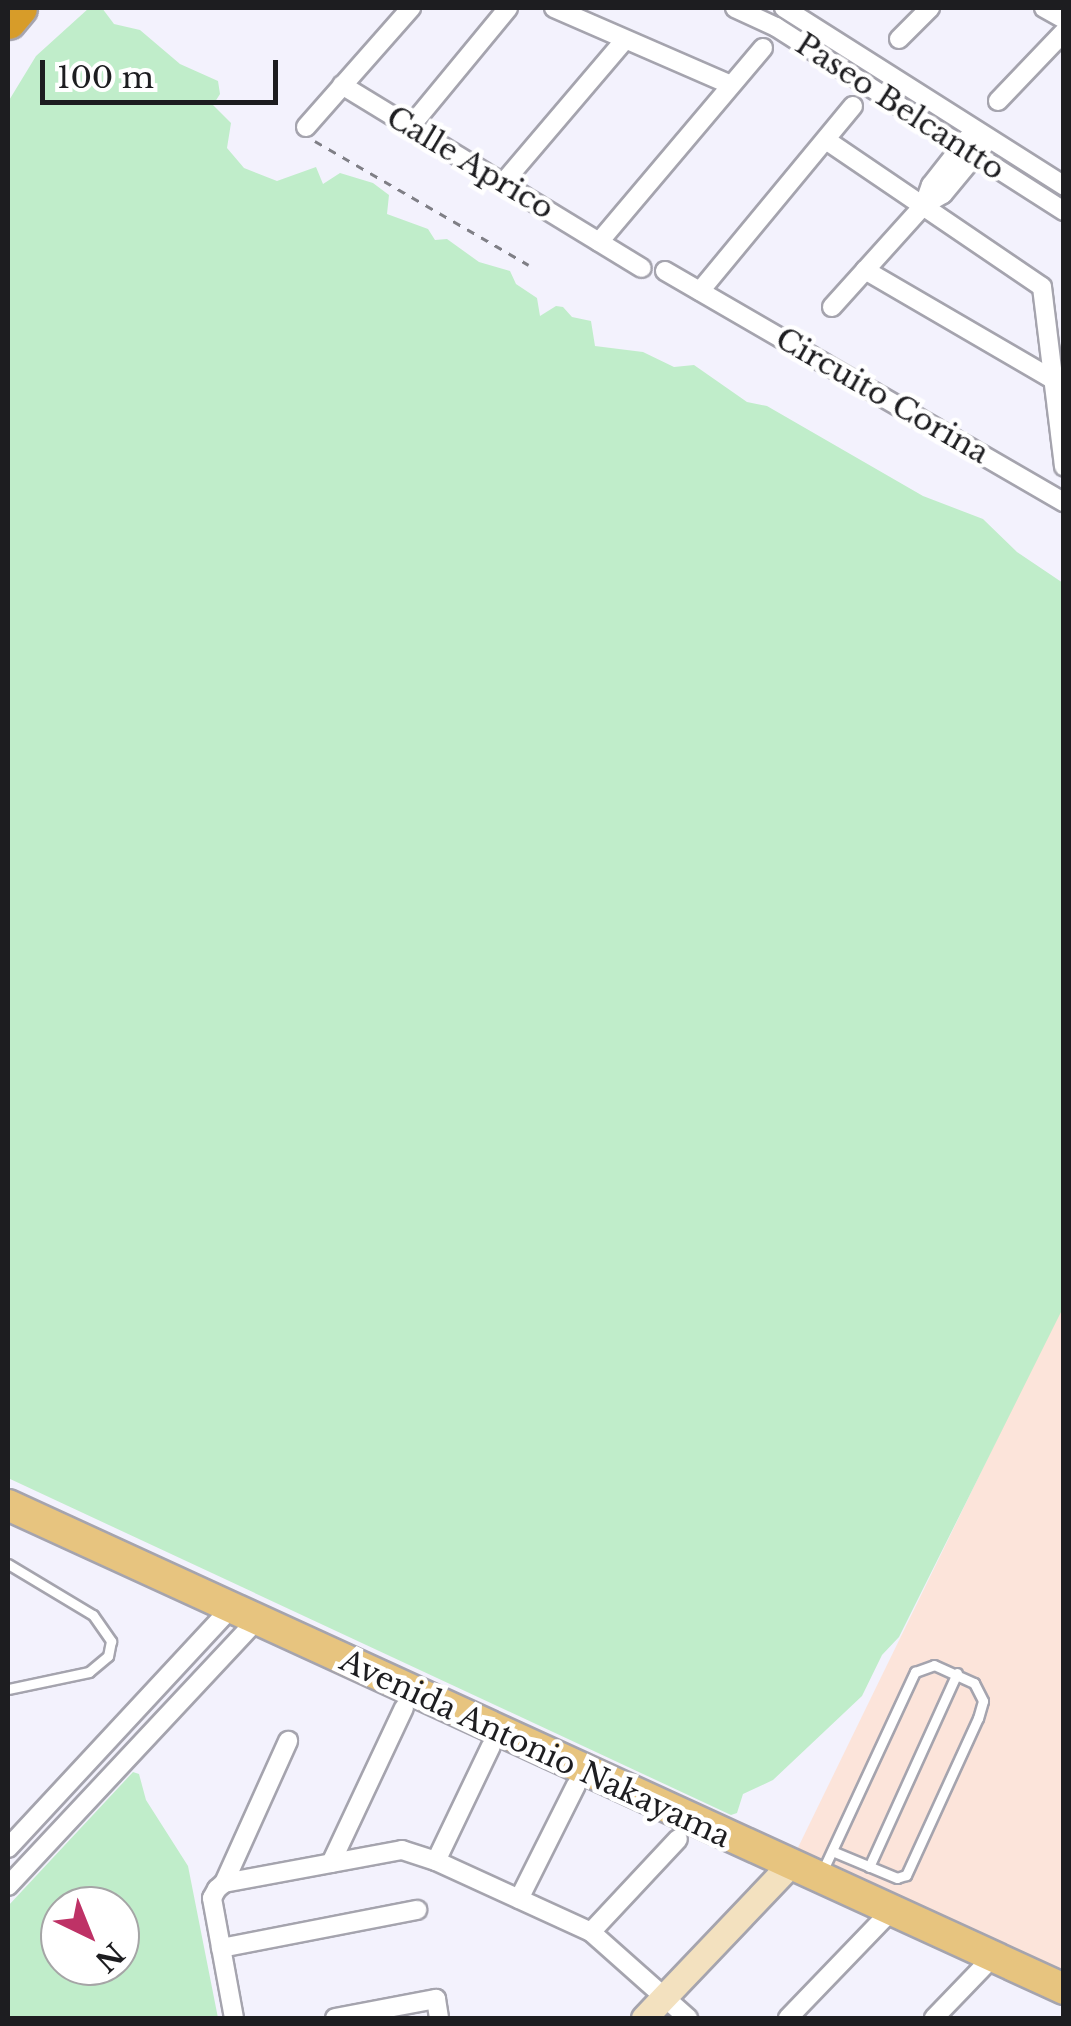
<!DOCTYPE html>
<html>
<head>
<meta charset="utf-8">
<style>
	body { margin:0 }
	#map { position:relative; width:1071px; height:2026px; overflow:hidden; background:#f3f2fd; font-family:"Libre Baskerville",serif }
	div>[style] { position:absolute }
	.commercial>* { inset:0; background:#fce4da }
	.green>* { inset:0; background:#c0edca }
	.path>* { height:2.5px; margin-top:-1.25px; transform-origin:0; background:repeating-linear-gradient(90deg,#7f7f86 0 8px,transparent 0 16px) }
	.roads { filter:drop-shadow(2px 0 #a5a4ae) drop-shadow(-2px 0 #a5a4ae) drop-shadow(0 2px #a5a4ae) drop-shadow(0 -2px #a5a4ae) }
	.lane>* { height:9px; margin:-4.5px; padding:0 4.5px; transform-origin:4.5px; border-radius:4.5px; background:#fff }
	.street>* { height:18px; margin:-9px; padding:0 9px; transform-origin:9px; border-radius:9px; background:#fff }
	.secondary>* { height:25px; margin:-12.5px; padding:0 12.5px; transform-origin:12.5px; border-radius:12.5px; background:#f3e1bf }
	.primary>* { height:30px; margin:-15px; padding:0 15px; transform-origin:15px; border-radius:15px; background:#e7c47f }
	.highway>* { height:35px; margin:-17.5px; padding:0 17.5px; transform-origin:17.5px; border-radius:17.5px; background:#d79c29 }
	span { translate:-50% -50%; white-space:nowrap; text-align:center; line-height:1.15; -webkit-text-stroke:9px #fff; paint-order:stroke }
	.street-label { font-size:30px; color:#1d1d20 }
	.frame { position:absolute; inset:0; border:10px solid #1d1d20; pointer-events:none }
	.north { position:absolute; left:40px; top:1886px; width:100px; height:100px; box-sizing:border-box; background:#fff; border:2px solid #a5a5a6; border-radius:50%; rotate:137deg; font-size:28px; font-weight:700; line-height:40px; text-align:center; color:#1d1d20 }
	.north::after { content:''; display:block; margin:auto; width:35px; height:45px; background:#be3266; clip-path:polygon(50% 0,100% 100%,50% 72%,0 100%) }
	.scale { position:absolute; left:40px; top:60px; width:238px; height:45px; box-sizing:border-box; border:5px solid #1d1d20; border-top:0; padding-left:12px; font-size:30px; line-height:35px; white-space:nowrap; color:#1d1d20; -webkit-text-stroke:8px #fff; paint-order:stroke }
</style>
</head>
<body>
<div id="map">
	<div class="commercial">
		<i style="clip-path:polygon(1063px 1304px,1063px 1992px,789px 1866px)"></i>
	</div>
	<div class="green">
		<i style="clip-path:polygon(89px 8px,102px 8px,114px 24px,140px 30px,180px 64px,218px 81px,220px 94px,213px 105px,231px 123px,227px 148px,244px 168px,277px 181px,316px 167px,323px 184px,340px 173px,373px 183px,389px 195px,387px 214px,428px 229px,435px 240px,447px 239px,479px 262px,510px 271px,516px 284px,537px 298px,540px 316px,556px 306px,563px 307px,572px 317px,591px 321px,595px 346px,643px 352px,674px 367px,694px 365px,747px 402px,767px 406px,923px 496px,983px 519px,1017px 552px,1063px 583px,1063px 1308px,899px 1637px,882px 1655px,862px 1696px,773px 1780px,743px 1794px,737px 1813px,731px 1815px,8px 1478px,8px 102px,36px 56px)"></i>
		<i style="clip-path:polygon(evenodd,133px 1772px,139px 1774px,146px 1800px,188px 1866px,218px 2018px,8px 2018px,8px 1906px,133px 1772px,60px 1906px,120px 1906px,120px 1966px,60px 1966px,60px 1906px)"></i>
	</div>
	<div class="path">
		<i style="left:315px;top:141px;width:247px;rotate:30.1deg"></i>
	</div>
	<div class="roads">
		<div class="lane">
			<i style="left:8px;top:1564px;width:99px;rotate:31deg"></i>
			<i style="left:93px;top:1615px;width:32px;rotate:55deg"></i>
			<i style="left:111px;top:1641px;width:15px;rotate:101deg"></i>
			<i style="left:108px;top:1656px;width:25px;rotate:140deg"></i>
			<i style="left:89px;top:1672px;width:83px;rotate:168.1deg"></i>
			<i style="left:869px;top:1867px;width:213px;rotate:-65.6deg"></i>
			<i style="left:822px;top:1872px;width:221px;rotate:-65.1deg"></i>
			<i style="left:915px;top:1672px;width:20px;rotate:-20deg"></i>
			<i style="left:934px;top:1665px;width:44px;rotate:24.2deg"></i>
			<i style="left:974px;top:1683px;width:20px;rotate:63deg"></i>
			<i style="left:983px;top:1701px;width:18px;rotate:106deg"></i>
			<i style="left:978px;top:1718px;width:173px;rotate:114.6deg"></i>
			<i style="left:906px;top:1875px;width:9px;rotate:162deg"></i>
			<i style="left:897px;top:1878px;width:70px;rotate:-157.4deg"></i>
		</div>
		<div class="street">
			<i style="left:554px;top:8px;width:193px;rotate:23.5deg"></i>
			<i style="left:735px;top:8px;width:45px;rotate:24.9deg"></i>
			<i style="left:776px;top:27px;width:342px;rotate:32.6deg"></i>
			<i style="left:784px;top:8px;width:332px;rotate:32.4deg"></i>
			<i style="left:1044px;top:8px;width:23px;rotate:29deg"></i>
			<i style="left:899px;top:39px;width:44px;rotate:-45deg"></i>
			<i style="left:342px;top:85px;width:351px;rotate:31.4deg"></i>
			<i style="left:998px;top:101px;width:95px;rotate:-46.3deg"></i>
			<i style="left:306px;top:127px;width:159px;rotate:-48.6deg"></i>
			<i style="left:410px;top:127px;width:154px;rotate:-50.5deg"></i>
			<i style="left:826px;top:140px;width:261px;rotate:34.2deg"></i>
			<i style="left:1042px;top:287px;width:181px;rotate:83deg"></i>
			<i style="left:503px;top:183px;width:187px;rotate:-49.6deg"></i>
			<i style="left:924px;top:205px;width:21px;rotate:-71deg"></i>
			<i style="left:931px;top:185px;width:60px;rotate:-51.8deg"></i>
			<i style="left:599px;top:242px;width:254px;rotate:-49.8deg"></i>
			<i style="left:865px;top:270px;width:219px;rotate:30.2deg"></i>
			<i style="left:665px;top:271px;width:461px;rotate:30.1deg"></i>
			<i style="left:700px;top:291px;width:240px;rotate:-50.4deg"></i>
			<i style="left:832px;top:307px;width:137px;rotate:-48deg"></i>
			<i style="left:924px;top:205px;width:22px;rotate:-30deg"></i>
			<i style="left:943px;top:194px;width:61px;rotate:-50.3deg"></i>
			<i style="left:8px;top:1848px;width:326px;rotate:-47.1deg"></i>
			<i style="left:436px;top:1861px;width:127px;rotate:-64.4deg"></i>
			<i style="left:331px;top:1863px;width:171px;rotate:-64.8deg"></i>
			<i style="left:224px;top:1883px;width:156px;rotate:-65.7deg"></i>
			<i style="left:8px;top:1886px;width:363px;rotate:-46.9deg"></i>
			<i style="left:519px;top:1899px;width:127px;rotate:-63.4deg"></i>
			<i style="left:591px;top:1932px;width:127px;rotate:-46.9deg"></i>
			<i style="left:221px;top:1948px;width:200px;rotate:-11deg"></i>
			<i style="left:234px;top:2018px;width:122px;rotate:-100.4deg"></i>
			<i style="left:212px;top:1898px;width:10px;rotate:-61deg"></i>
			<i style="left:217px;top:1889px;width:9px;rotate:-41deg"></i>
			<i style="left:224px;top:1883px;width:181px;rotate:-10.5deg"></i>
			<i style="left:402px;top:1850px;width:36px;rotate:18deg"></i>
			<i style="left:436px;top:1861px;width:170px;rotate:24.6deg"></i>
			<i style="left:591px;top:1932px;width:130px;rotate:41.6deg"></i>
			<i style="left:335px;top:2018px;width:103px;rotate:-10.7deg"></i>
			<i style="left:436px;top:1999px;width:19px;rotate:81deg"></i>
			<i style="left:788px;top:2018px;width:150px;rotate:-46.1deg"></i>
			<i style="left:934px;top:2018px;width:85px;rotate:-46deg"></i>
		</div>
		<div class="secondary">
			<i style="left:644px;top:2018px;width:210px;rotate:-46.4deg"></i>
		</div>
		<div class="primary">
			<i style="left:8px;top:1505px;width:1162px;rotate:24.62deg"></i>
		</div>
		<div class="highway">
			<i style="left:8px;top:21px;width:17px;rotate:-50deg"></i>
		</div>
	</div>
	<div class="street-label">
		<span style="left:900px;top:107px;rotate:33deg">Paseo Belcantto</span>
		<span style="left:470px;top:163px;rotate:31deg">Calle Aprico</span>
		<span style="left:882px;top:396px;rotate:30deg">Circuito Corina</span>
		<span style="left:535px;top:1749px;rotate:25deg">Avenida Antonio Nakayama</span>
	</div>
	<div class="frame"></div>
	<div class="north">N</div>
	<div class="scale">100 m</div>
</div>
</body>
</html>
